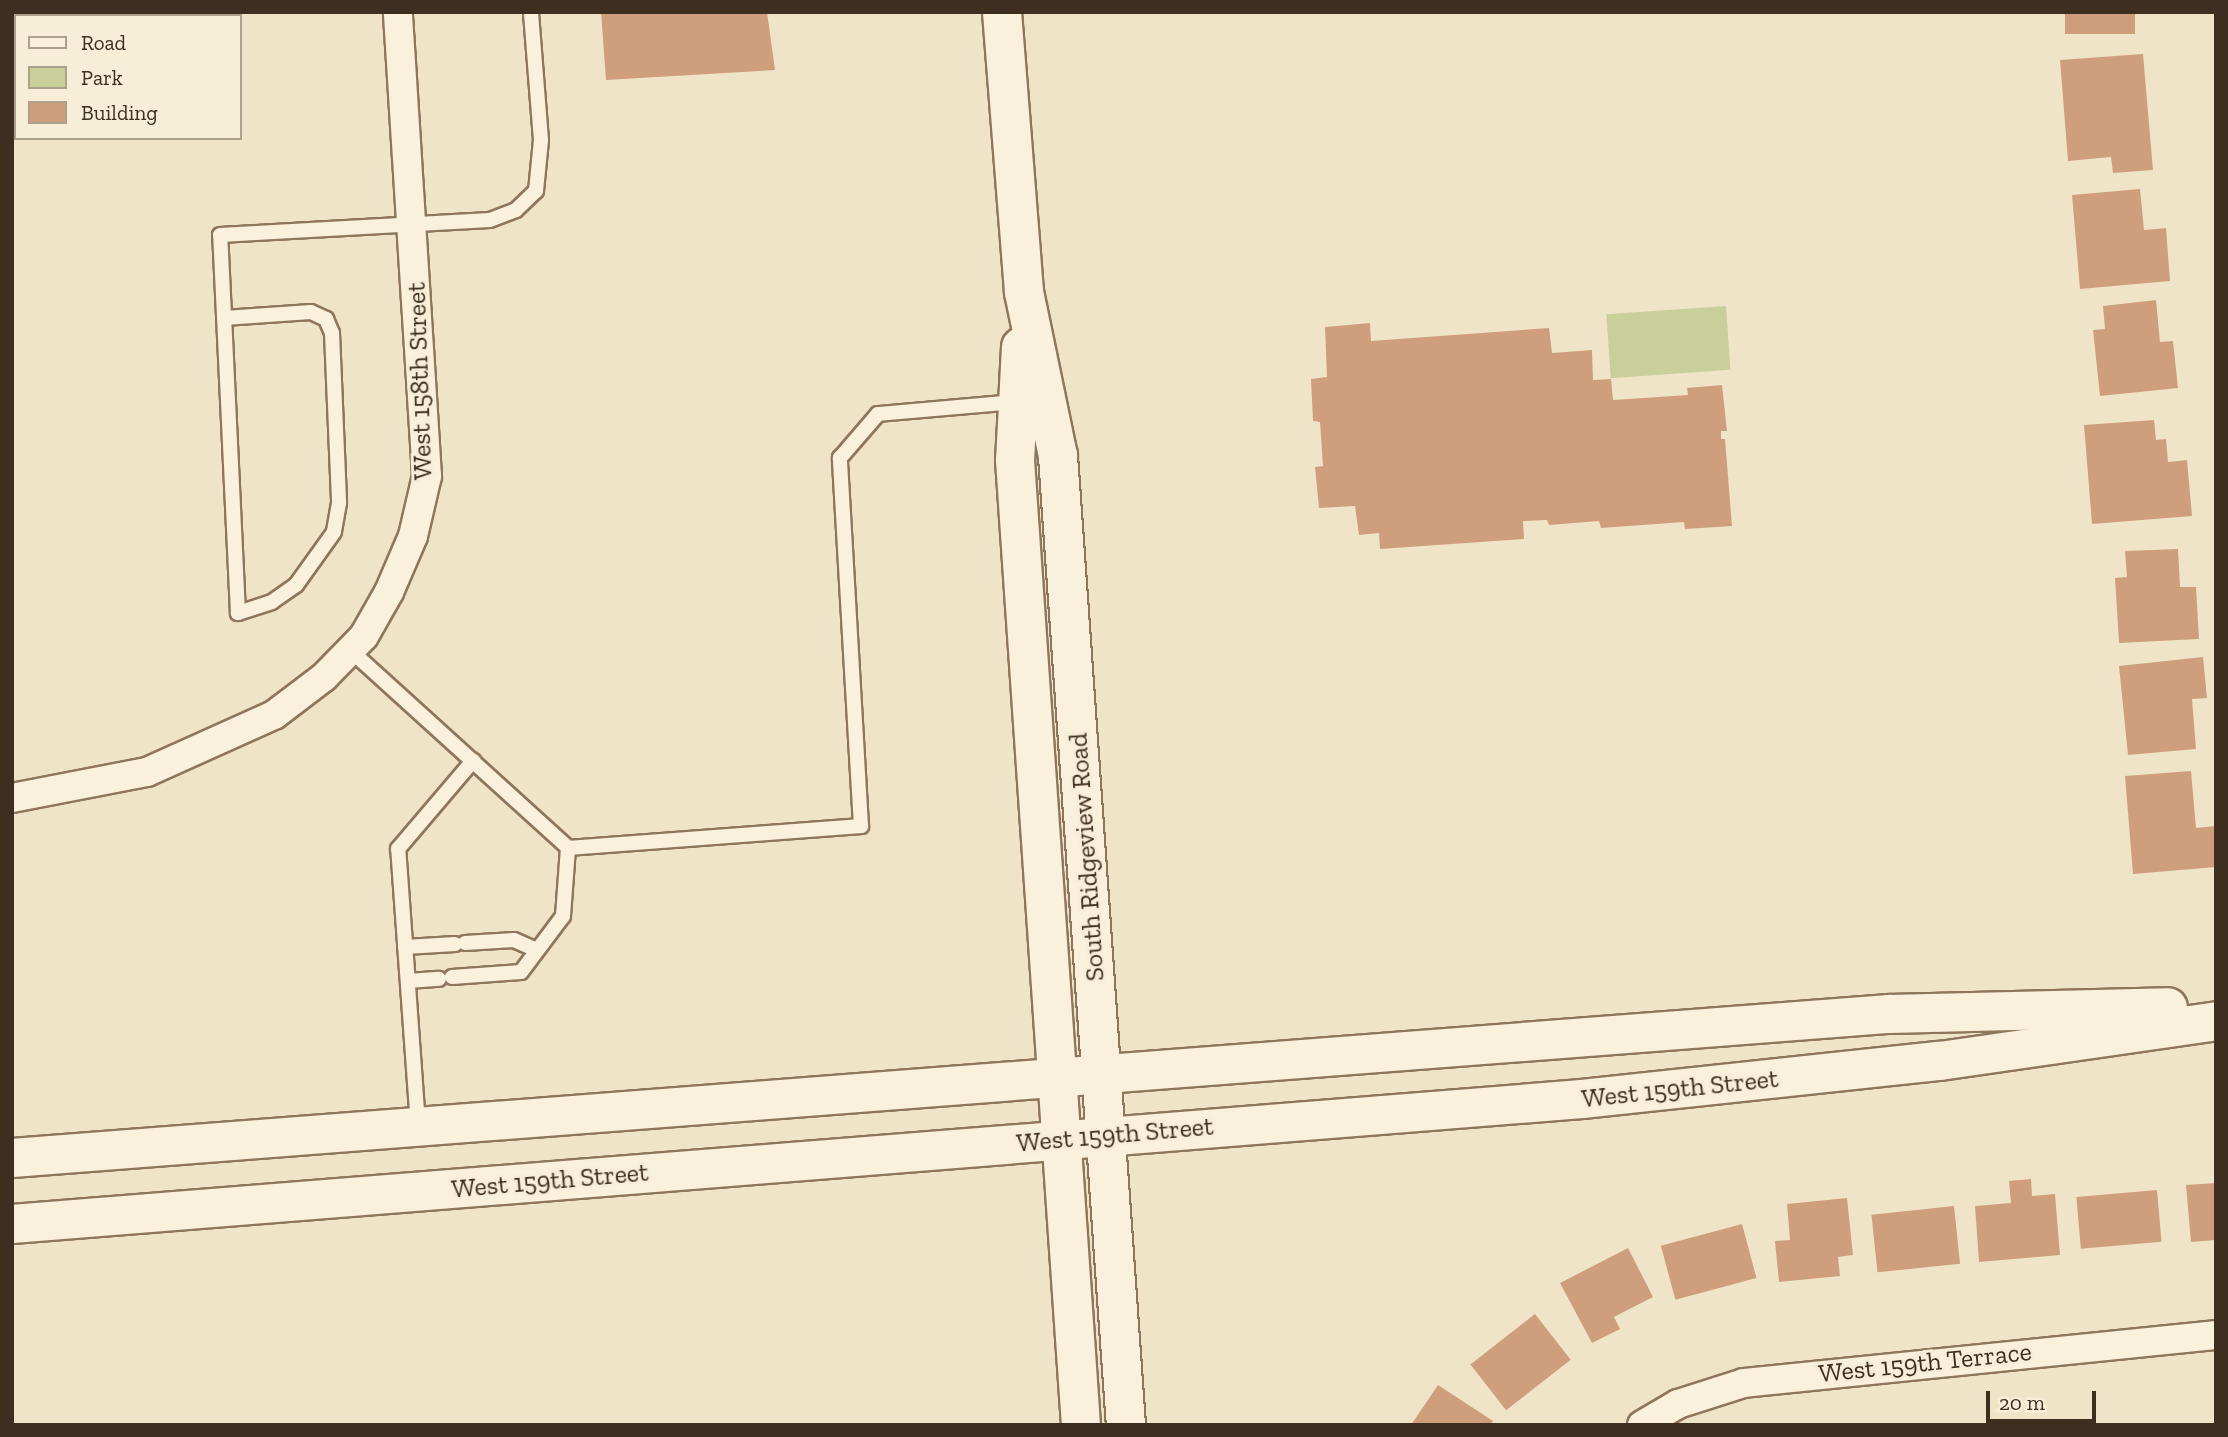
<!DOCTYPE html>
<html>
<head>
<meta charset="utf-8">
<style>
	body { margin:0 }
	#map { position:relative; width:2228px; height:1437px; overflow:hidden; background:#f0e4c8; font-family:"Zilla Slab",serif }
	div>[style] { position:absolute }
	.green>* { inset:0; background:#c9cf9b; transform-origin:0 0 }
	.building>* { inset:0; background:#cf9f7d; transform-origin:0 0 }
	.roads { filter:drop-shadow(2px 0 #8d765c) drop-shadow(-2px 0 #8d765c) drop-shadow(0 2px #8d765c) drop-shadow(0 -2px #8d765c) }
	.lane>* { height:14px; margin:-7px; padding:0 7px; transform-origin:7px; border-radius:7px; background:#faf1dc }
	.street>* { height:28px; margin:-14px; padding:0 14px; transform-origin:14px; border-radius:14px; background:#faf1dc }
	.secondary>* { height:38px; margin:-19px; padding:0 19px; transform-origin:19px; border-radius:19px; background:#faf1dc }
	span { translate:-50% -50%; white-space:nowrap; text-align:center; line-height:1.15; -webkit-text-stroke:6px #f7eed8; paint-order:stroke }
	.street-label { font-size:26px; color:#3d2e20 }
	.frame { position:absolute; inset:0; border:14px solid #3d2e20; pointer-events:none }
	.legend { position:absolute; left:14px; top:14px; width:228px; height:126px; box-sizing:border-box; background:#f7eed8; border:2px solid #ada18e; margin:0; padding:9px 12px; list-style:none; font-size:21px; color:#3d2e20 }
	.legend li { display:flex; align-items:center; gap:14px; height:35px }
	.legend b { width:35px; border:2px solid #ada18e }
	.scale { position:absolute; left:1986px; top:1391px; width:110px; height:32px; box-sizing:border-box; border:4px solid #3d2e20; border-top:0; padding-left:9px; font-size:21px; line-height:24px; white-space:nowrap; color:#3d2e20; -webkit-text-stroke:5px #f7eed8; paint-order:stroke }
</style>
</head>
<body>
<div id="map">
	<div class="green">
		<i style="left:1726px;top:306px;width:64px;height:120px;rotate:86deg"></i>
	</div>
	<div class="building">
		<i style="clip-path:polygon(601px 12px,767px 12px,775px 70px,606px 80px)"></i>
		<i style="left:2065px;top:12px;width:70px;height:22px"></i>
		<i style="clip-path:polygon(2143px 54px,2153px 170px,2113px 173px,2111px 157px,2068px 161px,2060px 60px)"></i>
		<i style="clip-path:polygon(2140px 189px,2144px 230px,2166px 228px,2170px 281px,2080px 289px,2072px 195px)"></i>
		<i style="clip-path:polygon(2156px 300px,2160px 342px,2173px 341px,2178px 388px,2100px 396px,2093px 330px,2105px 329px,2103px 306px)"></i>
		<i style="clip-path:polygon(1370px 323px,1371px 341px,1549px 328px,1552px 353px,1592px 350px,1593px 380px,1611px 379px,1613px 400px,1688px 395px,1687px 388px,1722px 385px,1727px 431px,1721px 431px,1721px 439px,1725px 439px,1732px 526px,1685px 529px,1684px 522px,1601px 528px,1599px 521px,1549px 525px,1547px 520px,1523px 521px,1524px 539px,1380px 549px,1379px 533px,1359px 535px,1355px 506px,1319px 508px,1315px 467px,1323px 466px,1320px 422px,1313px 421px,1311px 379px,1327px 377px,1325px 327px)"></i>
		<i style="clip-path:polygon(2154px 420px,2156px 440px,2166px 439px,2168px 462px,2187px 460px,2192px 516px,2092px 524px,2084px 425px)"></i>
		<i style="clip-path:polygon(2178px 549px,2180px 587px,2196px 587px,2199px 639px,2119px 643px,2115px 578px,2127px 577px,2125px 551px)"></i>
		<i style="clip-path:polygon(2203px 657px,2207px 698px,2192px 699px,2196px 749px,2128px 755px,2119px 666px)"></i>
		<i style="clip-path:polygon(2191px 771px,2196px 828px,2216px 826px,2216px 867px,2133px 874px,2125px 776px)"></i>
		<i style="clip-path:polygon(2031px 1179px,2032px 1196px,2055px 1194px,2060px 1255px,1979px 1262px,1975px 1206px,2011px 1203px,2009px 1181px)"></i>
		<i style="clip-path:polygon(2216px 1183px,2216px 1240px,2191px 1242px,2186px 1185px)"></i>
		<i style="left:2157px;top:1190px;width:52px;height:81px;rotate:85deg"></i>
		<i style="clip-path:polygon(1847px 1198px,1853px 1255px,1838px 1257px,1840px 1276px,1779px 1282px,1775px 1241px,1790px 1240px,1787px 1204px)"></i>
		<i style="left:1954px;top:1206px;width:58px;height:83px;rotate:84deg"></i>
		<i style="left:1742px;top:1224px;width:56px;height:84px;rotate:75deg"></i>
		<i style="clip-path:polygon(1628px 1248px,1653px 1297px,1614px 1317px,1620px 1329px,1592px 1343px,1560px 1283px)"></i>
		<i style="left:1535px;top:1314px;width:58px;height:82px;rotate:52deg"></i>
		<i style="clip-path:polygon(1438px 1385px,1493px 1421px,1490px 1425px,1411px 1425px)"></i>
	</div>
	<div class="roads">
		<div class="lane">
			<i style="left:224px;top:318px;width:87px;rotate:-3.9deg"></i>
			<i style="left:311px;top:312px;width:17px;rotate:25deg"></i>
			<i style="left:326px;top:319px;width:15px;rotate:67deg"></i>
			<i style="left:332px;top:333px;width:170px;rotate:87.6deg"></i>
			<i style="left:339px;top:503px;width:29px;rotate:100deg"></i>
			<i style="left:334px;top:532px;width:65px;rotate:125.6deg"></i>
			<i style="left:296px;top:585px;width:29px;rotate:145deg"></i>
			<i style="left:272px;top:602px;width:36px;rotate:162deg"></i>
			<i style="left:238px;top:613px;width:378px;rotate:-92.7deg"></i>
			<i style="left:220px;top:235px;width:270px;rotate:-3.2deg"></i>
			<i style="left:490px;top:220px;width:28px;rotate:-21deg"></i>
			<i style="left:516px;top:210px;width:28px;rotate:-44deg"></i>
			<i style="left:536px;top:191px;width:51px;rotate:-84.4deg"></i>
			<i style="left:541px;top:140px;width:128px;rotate:-94.5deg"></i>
			<i style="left:350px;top:650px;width:294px;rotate:42.2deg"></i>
			<i style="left:568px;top:848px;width:294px;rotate:-4.3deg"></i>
			<i style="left:861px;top:826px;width:369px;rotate:-93.3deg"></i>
			<i style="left:840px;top:458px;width:58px;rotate:-49.2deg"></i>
			<i style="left:878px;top:414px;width:139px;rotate:-5deg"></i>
			<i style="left:465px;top:943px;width:49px;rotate:-3.5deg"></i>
			<i style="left:514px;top:940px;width:22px;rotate:24deg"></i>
			<i style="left:405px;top:947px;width:50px;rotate:-3.4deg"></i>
			<i style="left:452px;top:977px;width:69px;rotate:-4.1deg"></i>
			<i style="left:521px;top:972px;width:70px;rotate:-53.1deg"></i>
			<i style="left:563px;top:916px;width:68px;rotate:-85.8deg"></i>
			<i style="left:408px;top:981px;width:31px;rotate:-4deg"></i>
			<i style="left:418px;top:1125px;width:277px;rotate:-94.1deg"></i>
			<i style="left:398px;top:849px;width:116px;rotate:-49.6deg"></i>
		</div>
		<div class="street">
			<i style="left:12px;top:798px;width:137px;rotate:-10.9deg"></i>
			<i style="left:147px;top:772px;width:139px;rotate:-24.2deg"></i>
			<i style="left:274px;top:715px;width:63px;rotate:-37.2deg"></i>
			<i style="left:324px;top:677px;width:57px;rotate:-45.7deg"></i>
			<i style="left:364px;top:636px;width:51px;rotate:-60.4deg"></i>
			<i style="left:389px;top:592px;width:61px;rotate:-66.8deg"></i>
			<i style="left:413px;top:536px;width:62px;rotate:-76.9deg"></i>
			<i style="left:427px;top:476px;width:465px;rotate:-93.6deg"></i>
			<i style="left:1642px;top:1425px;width:42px;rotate:-30.3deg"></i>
			<i style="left:1678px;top:1404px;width:69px;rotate:-17.7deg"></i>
			<i style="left:1744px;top:1383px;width:474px;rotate:-5.8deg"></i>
		</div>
		<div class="secondary">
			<i style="left:1002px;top:12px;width:281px;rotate:85.5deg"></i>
			<i style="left:1024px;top:292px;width:167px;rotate:78.3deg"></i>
			<i style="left:1058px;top:456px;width:971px;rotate:85.99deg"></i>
			<i style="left:1021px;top:347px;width:113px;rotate:93deg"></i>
			<i style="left:1015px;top:460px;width:967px;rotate:86.09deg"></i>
			<i style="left:12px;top:1158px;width:1883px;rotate:-4.39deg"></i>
			<i style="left:1889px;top:1014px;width:279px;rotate:-1.4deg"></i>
			<i style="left:12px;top:1224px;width:1575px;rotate:-4.55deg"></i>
			<i style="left:1582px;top:1099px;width:360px;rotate:-6.1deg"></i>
			<i style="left:1940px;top:1061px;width:279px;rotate:-8.2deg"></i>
		</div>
	</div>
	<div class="street-label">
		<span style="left:420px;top:381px;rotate:-92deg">West 158th Street</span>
		<span style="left:1087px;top:857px;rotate:-94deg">South Ridgeview Road</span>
		<span style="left:1680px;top:1089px;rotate:-6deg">West 159th Street</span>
		<span style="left:1115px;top:1135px;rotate:-5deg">West 159th Street</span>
		<span style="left:550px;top:1181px;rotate:-5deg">West 159th Street</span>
		<span style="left:1925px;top:1363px;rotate:-6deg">West 159th Terrace</span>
	</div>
	<div class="frame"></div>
	<ul class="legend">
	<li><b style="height:9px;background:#faf1dc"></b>Road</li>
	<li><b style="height:19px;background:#c9cf9b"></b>Park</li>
	<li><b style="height:19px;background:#cf9f7d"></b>Building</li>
	</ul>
	<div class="scale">20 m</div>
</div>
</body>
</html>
